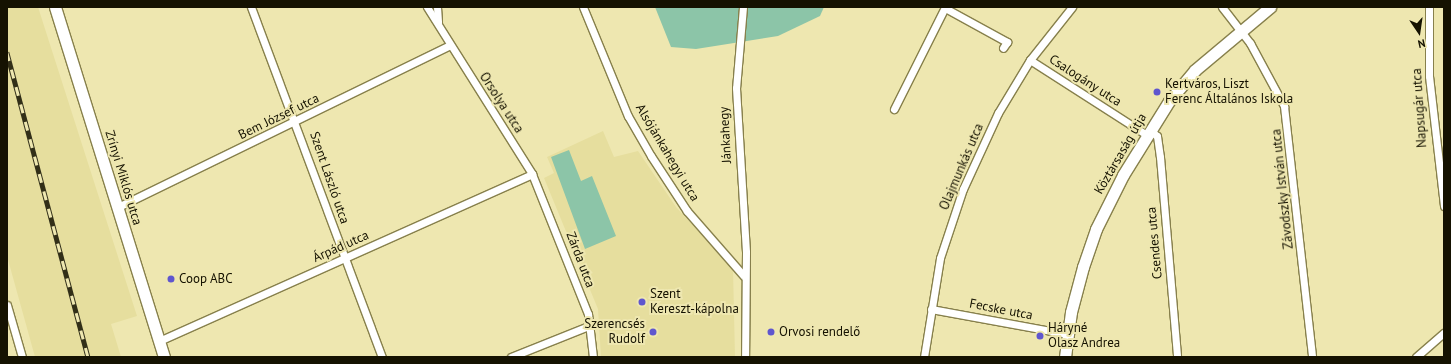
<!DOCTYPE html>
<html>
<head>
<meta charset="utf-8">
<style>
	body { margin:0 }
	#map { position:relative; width:1451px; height:364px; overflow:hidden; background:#eee7b0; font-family:"PT Sans",sans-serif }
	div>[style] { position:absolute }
	.built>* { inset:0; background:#e6de9e }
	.green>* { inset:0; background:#8cc5a8 }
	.roads { filter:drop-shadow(1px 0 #87804c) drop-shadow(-1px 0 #87804c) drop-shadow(0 1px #87804c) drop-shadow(0 -1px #87804c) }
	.street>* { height:7px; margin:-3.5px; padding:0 3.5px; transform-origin:3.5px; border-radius:3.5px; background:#fff }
	.secondary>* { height:11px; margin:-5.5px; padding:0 5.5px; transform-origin:5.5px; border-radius:5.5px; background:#fff }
	.rail>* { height:4.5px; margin-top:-2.25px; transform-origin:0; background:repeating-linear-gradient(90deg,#eee7b0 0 9px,#322f18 0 18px); box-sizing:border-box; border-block:1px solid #322f18 }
	.dots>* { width:11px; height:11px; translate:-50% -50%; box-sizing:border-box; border:2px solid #eee7b0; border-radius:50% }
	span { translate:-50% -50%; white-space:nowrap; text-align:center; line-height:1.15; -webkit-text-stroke:4px #eee7b0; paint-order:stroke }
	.street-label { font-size:13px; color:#151201 }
	.poi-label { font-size:13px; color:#151201 }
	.left { translate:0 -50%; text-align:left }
	.right { translate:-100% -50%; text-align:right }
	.frame { position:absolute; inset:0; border:8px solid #151201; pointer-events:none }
	.north { position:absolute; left:1399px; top:12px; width:40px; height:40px; -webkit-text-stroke:3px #eee7b0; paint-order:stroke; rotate:167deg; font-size:11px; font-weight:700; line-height:16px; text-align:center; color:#151201 }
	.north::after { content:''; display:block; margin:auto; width:14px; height:18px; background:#151201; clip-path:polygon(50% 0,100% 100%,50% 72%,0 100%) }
</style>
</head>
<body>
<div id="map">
	<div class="built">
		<i style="clip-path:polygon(7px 7px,38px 7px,137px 316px,111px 324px,121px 357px,35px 357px,7px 256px)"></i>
		<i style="clip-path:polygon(603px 131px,614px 157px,638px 151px,676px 207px,733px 269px,735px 357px,601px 357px,598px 309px,544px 178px,554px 173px,547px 157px)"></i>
	</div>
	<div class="green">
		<i style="clip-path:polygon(655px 7px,824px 7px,820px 16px,778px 36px,696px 49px,671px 47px)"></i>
		<i style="clip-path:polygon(569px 150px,581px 181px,592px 176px,616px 236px,585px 249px,551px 157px)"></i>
	</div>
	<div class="roads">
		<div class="street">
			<i style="left:251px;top:7px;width:374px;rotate:69.5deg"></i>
			<i style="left:427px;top:7px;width:197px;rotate:57.8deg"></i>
			<i style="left:532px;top:174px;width:151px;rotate:68.2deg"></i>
			<i style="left:588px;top:314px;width:43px;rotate:83.4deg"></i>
			<i style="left:437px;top:7px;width:15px;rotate:86deg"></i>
			<i style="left:583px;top:7px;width:118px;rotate:67.6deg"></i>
			<i style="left:628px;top:116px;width:46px;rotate:60.1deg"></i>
			<i style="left:651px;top:156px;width:66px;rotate:56.8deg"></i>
			<i style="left:687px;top:211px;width:86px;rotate:48.8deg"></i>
			<i style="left:743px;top:7px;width:81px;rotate:94.9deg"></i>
			<i style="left:736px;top:88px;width:164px;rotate:86.5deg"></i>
			<i style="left:746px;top:252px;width:105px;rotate:90.5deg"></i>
			<i style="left:1222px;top:7px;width:46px;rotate:52.1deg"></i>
			<i style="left:1250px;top:43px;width:72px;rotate:61.6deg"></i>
			<i style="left:1284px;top:106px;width:253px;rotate:83.6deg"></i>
			<i style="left:1429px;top:7px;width:69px;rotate:90deg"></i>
			<i style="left:1429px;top:76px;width:131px;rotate:83.4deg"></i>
			<i style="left:945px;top:8px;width:71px;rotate:28.7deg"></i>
			<i style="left:1007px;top:42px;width:7px;rotate:124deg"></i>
			<i style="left:1030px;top:60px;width:139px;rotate:32.7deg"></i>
			<i style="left:894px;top:109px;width:114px;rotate:-63.4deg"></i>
			<i style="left:1150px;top:130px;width:9px;rotate:41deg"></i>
			<i style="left:1157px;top:136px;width:21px;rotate:82deg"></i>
			<i style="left:1160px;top:157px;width:201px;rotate:85.1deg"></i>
			<i style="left:118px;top:207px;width:369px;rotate:-26deg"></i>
			<i style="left:7px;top:305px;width:54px;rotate:73.9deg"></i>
			<i style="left:931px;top:309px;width:138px;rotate:10.4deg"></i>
			<i style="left:159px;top:341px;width:409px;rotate:-24.1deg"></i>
			<i style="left:511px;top:357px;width:86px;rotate:-21.8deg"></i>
			<i style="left:924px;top:357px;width:100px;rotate:-80.8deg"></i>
			<i style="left:940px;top:258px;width:73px;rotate:-71.6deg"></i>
			<i style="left:963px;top:189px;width:84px;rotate:-65.3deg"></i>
			<i style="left:998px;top:113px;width:62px;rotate:-58.9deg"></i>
			<i style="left:1030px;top:60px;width:68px;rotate:-51.6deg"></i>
			<i style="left:1416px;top:357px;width:37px;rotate:-41deg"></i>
		</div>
		<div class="secondary">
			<i style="left:55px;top:7px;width:367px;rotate:72.7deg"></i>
			<i style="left:1065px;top:357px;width:45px;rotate:-82.4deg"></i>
			<i style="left:1071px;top:312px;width:47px;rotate:-75.1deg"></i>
			<i style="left:1083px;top:267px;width:40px;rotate:-71.1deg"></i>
			<i style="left:1096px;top:229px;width:60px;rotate:-63.4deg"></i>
			<i style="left:1123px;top:175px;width:87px;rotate:-58.1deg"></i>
			<i style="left:1169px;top:101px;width:40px;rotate:-50deg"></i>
			<i style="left:1195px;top:70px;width:98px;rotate:-40deg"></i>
		</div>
	</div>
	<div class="rail">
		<i style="left:7px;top:52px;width:316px;rotate:75.1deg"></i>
	</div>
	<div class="dots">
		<i style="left:1157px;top:92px;background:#5f56ce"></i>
		<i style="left:171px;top:279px;background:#5f56ce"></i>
		<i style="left:642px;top:302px;background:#5f56ce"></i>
		<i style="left:653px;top:332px;background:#5f56ce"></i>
		<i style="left:771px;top:332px;background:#5f56ce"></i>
		<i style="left:1040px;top:336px;background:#5f56ce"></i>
	</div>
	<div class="street-label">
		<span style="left:1085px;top:81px;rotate:33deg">Csalogány utca</span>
		<span style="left:501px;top:103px;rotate:57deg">Orsolya utca</span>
		<span style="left:1420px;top:108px;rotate:-94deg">Napsugár utca</span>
		<span style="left:279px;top:117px;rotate:-26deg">Bem József utca</span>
		<span style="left:726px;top:135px;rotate:-93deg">Jánkahegy</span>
		<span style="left:667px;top:153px;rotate:59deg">Alsójánkahegyi utca</span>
		<span style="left:1121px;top:154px;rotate:-60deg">Köztársaság útja</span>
		<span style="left:962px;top:167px;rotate:-67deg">Olajmunkás utca</span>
		<span style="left:123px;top:178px;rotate:73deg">Zrínyi Miklós utca</span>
		<span style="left:329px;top:178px;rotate:71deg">Szent László utca</span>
		<span style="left:1283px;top:189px;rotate:-96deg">Závodszky István utca</span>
		<span style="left:1155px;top:243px;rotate:-95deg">Csendes utca</span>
		<span style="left:341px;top:247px;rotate:-24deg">Árpád utca</span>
		<span style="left:580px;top:260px;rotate:69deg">Zárda utca</span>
		<span style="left:1001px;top:310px;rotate:11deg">Fecske utca</span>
	</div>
	<div class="poi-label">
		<span class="left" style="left:1165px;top:92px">Kertváros, Liszt<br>Ferenc Általános Iskola</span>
		<span class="left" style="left:179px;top:279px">Coop ABC</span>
		<span class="left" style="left:650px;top:302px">Szent<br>Kereszt-kápolna</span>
		<span class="right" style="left:645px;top:332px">Szerencsés<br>Rudolf</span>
		<span class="left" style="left:1048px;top:336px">Háryné<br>Olasz Andrea</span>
		<span class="left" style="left:779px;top:332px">Orvosi rendelő</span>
	</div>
	<div class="frame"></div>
	<div class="north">N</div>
</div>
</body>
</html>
